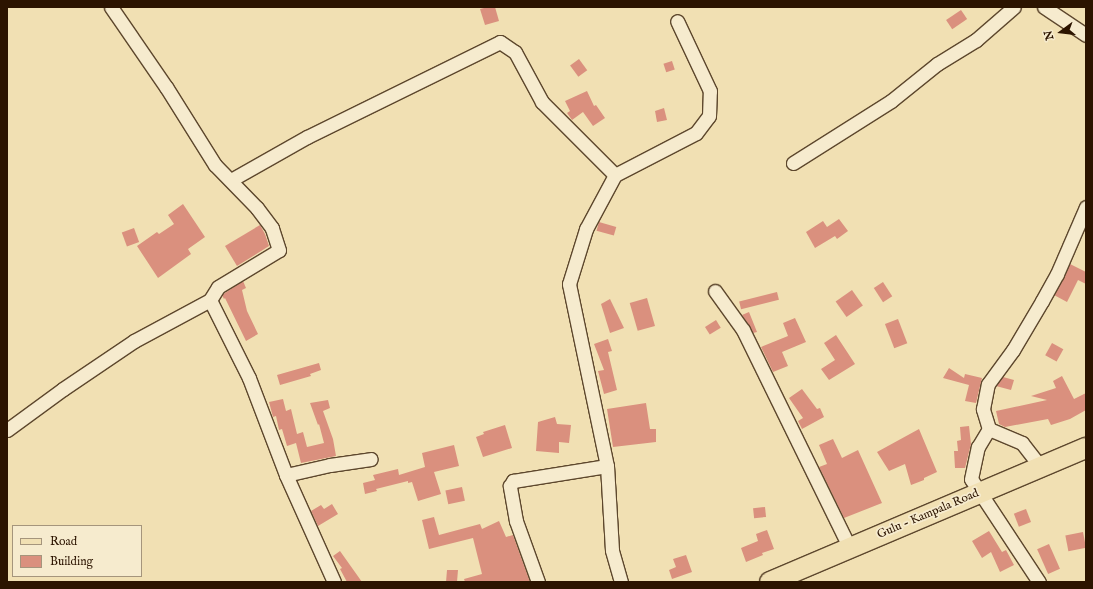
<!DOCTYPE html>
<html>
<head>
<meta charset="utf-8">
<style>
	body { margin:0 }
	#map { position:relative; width:1093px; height:589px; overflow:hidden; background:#f1e0b3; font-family:"IM FELL English",serif }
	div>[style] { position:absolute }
	.building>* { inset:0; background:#da907e; transform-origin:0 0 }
	.roads { filter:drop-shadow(1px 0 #5d472d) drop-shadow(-1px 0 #5d472d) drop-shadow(0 1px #5d472d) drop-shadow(0 -1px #5d472d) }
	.street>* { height:13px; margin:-6.5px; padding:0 6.5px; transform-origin:6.5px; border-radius:6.5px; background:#f6ebce }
	.primary>* { height:20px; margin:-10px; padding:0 10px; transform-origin:10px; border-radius:10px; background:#f1e0b3 }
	span { translate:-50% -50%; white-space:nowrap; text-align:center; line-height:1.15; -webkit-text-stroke:3.5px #f6ebce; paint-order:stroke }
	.street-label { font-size:12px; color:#2c1400 }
	.frame { position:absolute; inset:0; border:8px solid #2c1400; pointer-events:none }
	.legend { position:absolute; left:12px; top:525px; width:130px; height:52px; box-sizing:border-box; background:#f6ebce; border:1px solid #a5957c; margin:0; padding:5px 7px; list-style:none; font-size:12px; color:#2c1400 }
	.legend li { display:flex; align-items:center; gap:8px; height:20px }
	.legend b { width:20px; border:1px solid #a5957c }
	.north { position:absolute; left:1041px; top:12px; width:40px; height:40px; -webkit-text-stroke:3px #f6ebce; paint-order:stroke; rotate:255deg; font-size:11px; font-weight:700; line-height:16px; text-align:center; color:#2c1400 }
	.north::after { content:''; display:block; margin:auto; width:14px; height:18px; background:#2c1400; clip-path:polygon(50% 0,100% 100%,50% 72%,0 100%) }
</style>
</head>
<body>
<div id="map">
	<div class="building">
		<i style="clip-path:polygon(488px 7px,495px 7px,499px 21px,485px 25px,480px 9px)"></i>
		<i style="left:961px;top:10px;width:11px;height:18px;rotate:56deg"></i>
		<i style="left:579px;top:59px;width:14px;height:11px;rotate:54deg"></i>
		<i style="left:672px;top:61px;width:9px;height:9px;rotate:72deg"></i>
		<i style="clip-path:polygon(587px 91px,594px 106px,596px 105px,605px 118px,593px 126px,583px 112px,572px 120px,567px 113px,570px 111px,565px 101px)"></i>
		<i style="clip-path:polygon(664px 108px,667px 120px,657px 122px,655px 111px)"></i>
		<i style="clip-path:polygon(183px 204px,205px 237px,188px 249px,191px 254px,158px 278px,137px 246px,157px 232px,159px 234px,174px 224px,168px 215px)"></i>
		<i style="clip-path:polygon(839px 219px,848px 231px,837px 239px,835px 236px,815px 248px,806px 232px,823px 221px,827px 227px)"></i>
		<i style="left:599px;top:222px;width:18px;height:9px;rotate:16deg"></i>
		<i style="clip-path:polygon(260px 225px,265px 234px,269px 246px,237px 266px,225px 246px)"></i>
		<i style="left:134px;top:228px;width:15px;height:13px;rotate:70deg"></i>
		<i style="clip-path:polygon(1070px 264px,1086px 272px,1086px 284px,1078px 280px,1067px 302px,1054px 295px)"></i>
		<i style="clip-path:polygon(243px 281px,246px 288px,242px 290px,247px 311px,258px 334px,246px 341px,225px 298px,224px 299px,222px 295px)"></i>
		<i style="left:883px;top:282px;width:17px;height:11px;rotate:57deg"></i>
		<i style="left:852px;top:290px;width:19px;height:20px;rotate:55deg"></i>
		<i style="left:777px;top:292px;width:8px;height:39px;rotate:76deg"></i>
		<i style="left:647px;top:298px;width:29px;height:18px;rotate:74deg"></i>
		<i style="clip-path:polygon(610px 299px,624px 328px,610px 333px,601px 304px)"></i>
		<i style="clip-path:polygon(749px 312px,757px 332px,753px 333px,742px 315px)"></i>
		<i style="clip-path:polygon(795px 318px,806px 342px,782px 352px,788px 366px,773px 372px,761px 347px,788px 336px,783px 323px)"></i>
		<i style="left:898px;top:319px;width:26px;height:14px;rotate:69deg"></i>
		<i style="left:716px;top:320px;width:9px;height:13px;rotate:58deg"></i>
		<i style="clip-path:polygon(836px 335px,855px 364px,829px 380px,821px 369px,835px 360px,824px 343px)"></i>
		<i style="clip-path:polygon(608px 339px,612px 351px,608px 352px,617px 390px,604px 394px,598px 371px,604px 370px,594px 344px)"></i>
		<i style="left:1052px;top:343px;width:13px;height:14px;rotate:29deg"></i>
		<i style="clip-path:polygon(319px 363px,321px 370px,310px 374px,311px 376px,280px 385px,277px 375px)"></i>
		<i style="clip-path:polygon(949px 368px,964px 378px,965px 374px,982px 378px,976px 403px,965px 401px,969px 385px,943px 378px)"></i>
		<i style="clip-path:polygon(1062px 376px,1074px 399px,1086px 393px,1086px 410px,1070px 419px,1051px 425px,1048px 419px,1005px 427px,999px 424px,996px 411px,1047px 400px,1031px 396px,1056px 388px,1053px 381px)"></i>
		<i style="clip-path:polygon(1003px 377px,1014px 380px,1011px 390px,996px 386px)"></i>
		<i style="clip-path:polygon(802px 389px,817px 409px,820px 408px,824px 417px,802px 429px,798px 421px,803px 418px,789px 398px)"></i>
		<i style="clip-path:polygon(283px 399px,286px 411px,291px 409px,297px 434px,303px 432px,307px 447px,324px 443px,319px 424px,318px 425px,310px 403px,328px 400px,330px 408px,323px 411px,333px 439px,336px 456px,301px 463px,296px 443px,287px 446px,282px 429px,279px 430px,276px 416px,273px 417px,269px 402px)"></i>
		<i style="clip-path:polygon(646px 403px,650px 429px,656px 429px,656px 442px,613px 447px,607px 409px)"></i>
		<i style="clip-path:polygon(555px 417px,557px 424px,571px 425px,569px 443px,559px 442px,559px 453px,536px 451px,538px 422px)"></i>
		<i style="clip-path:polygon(505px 425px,512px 448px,483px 457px,476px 437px,484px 434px,483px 432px)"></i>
		<i style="clip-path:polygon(969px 426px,971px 444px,965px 468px,955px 468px,954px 451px,958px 451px,957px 441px,961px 440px,960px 427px)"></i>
		<i style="clip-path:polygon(919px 429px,937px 472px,924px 478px,924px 480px,911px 485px,905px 464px,889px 471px,877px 452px)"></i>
		<i style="clip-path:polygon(833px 439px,842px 458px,858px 450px,882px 503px,844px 518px,819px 467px,827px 464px,819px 445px)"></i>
		<i style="clip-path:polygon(454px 445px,459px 466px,434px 472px,441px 494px,418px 501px,412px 482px,408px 483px,408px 481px,376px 489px,377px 491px,365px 494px,363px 483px,375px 480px,373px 475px,398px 469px,399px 475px,425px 467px,422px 453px)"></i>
		<i style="left:462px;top:487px;width:14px;height:17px;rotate:78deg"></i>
		<i style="clip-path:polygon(332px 504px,338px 514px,318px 526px,311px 511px,321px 505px,324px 509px)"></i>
		<i style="left:765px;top:507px;width:10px;height:12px;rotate:84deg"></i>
		<i style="left:1026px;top:509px;width:14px;height:13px;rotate:69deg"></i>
		<i style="clip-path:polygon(434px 517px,439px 535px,480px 524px,482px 529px,499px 521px,506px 537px,513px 535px,530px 582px,465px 582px,464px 579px,482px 574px,473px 538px,429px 549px,422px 520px)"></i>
		<i style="clip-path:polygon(767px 530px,774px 549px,762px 553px,763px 555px,746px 562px,741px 548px,758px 541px,756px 534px)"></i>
		<i style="clip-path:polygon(989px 531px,1002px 552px,1006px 550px,1014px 565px,1000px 572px,991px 552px,982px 558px,972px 541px)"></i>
		<i style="left:1083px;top:532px;width:16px;height:18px;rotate:79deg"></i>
		<i style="left:1049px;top:544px;width:27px;height:13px;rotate:66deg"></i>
		<i style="clip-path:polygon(340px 551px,362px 582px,347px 582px,340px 569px,342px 568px,333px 556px)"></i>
		<i style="clip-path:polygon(686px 555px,692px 572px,672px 579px,669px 570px,676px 567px,673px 559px)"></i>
		<i style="clip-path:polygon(447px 570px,458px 570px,457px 582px,446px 582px)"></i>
	</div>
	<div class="roads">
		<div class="street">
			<i style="left:1044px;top:7px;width:50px;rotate:33.7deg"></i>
			<i style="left:793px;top:163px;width:116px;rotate:-32.3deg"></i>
			<i style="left:891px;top:101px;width:59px;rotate:-38.8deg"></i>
			<i style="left:937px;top:64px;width:46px;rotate:-31.6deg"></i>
			<i style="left:976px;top:40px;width:50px;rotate:-41deg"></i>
			<i style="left:231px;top:180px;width:87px;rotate:-29.5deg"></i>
			<i style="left:307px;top:137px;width:215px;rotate:-26.2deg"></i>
			<i style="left:500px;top:42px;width:18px;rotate:34deg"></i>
			<i style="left:515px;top:52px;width:57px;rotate:61.6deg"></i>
			<i style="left:542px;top:102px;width:103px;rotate:45deg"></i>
			<i style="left:715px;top:291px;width:48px;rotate:54.3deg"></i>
			<i style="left:743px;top:330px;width:243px;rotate:63.9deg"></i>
			<i style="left:210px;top:300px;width:87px;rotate:63.4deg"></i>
			<i style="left:249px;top:378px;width:104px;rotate:69.1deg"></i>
			<i style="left:286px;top:475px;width:117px;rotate:65.8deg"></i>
			<i style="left:989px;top:429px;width:36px;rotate:23deg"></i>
			<i style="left:1022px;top:443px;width:31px;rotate:52deg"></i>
			<i style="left:7px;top:430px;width:69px;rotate:-36.2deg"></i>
			<i style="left:63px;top:389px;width:86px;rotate:-34.1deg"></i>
			<i style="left:134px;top:341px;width:86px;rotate:-28.3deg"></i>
			<i style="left:210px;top:300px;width:15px;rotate:-58deg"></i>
			<i style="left:218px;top:287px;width:71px;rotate:-31.2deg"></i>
			<i style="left:279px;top:250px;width:23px;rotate:-108deg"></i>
			<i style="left:272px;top:228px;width:25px;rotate:-127deg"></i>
			<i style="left:257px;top:208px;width:60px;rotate:-134.3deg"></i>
			<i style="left:215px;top:165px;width:92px;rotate:-122.1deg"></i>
			<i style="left:166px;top:87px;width:97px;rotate:-124.5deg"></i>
			<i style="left:286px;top:475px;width:45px;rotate:-12.8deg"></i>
			<i style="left:330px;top:465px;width:41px;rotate:-8.3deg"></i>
			<i style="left:538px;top:582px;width:65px;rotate:-109.8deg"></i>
			<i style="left:516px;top:521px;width:36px;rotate:-100deg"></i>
			<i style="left:510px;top:486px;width:6px;rotate:-59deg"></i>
			<i style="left:513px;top:481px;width:95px;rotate:-9.1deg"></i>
			<i style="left:621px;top:582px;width:33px;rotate:-106deg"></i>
			<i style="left:612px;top:550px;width:84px;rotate:-93.4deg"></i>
			<i style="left:607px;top:466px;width:186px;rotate:-101.8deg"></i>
			<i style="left:569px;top:284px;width:58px;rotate:-72.8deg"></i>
			<i style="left:586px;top:229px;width:61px;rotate:-61.8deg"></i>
			<i style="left:615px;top:175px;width:91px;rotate:-27.4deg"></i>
			<i style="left:696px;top:133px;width:21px;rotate:-53deg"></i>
			<i style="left:709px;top:116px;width:25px;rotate:-88deg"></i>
			<i style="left:710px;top:91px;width:77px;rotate:-115.2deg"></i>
			<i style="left:1039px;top:582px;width:123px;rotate:-123.4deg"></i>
			<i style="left:971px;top:479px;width:33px;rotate:-78deg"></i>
			<i style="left:978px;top:447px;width:21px;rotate:-59deg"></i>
			<i style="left:989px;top:429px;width:21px;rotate:-107deg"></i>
			<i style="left:983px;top:409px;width:25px;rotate:-79deg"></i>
			<i style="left:988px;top:384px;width:42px;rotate:-53.7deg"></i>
			<i style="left:1013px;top:350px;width:57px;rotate:-59.4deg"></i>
			<i style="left:1042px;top:301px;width:31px;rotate:-61deg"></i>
			<i style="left:1057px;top:274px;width:73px;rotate:-66.6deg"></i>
		</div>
		<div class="primary">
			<i style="left:770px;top:582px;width:343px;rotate:-23deg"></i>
		</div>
	</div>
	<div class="street-label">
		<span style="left:928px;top:514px;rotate:-23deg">Gulu - Kampala Road</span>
	</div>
	<div class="frame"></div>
	<ul class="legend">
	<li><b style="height:5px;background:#f1e0b3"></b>Road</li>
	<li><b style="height:11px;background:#da907e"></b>Building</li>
	</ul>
	<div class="north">N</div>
</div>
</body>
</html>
